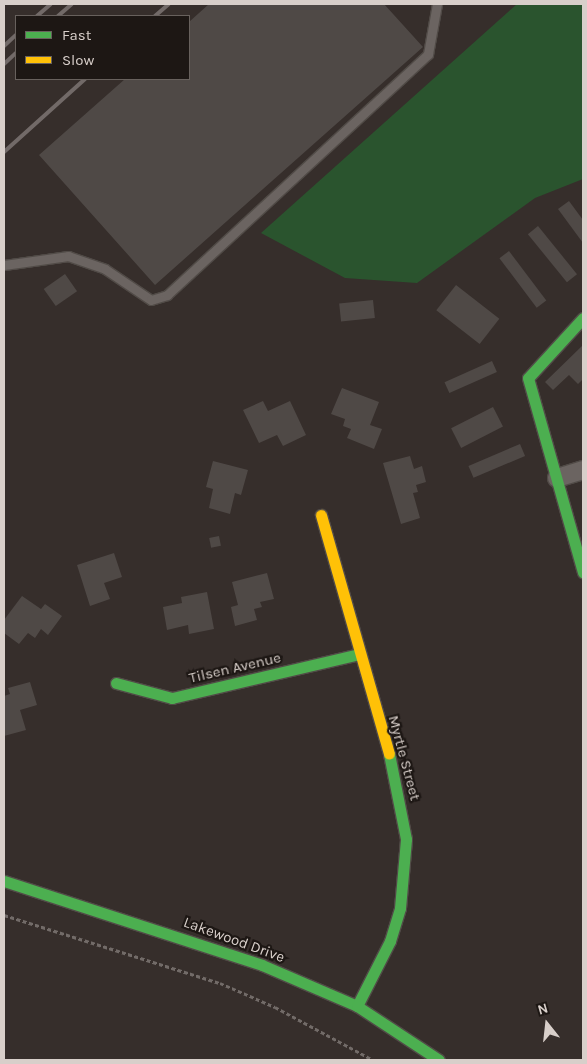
<!DOCTYPE html>
<html>
<head>
<meta charset="utf-8">
<style>
	body { margin:0 }
	#map { position:relative; width:587px; height:1064px; overflow:hidden; background:#362e2b; font-family:Karla,sans-serif }
	div>[style] { position:absolute }
	.green>* { inset:0; background:#2a542e }
	.building>* { inset:0; background:#4f4946; transform-origin:0 0 }
	.path>* { height:3px; margin-top:-1.5px; transform-origin:0; background:repeating-linear-gradient(90deg,#726b68 0 4px,transparent 0 6.5px) }
	.roads { filter:drop-shadow(1px 0 #514b47) drop-shadow(-1px 0 #514b47) drop-shadow(0 1px #514b47) drop-shadow(0 -1px #514b47) }
	.lane>* { height:9px; margin:-4.5px; padding:0 4.5px; transform-origin:4.5px; border-radius:4.5px; background:#6b6461 }
	.street>* { height:18px; margin:-9px; padding:0 9px; transform-origin:9px; border-radius:9px; background:#6b6461 }
	.fast>* { height:11px; margin:-5.5px; padding:0 5.5px; transform-origin:5.5px; border-radius:5.5px; background:#4caf50 }
	.slow>* { height:11px; margin:-5.5px; padding:0 5.5px; transform-origin:5.5px; border-radius:5.5px; background:#ffc107 }
	.rail>* { height:4px; margin:-2px; padding:0 2px; transform-origin:2px; border-radius:2px; background:#726a68 }
	span { translate:-50% -50%; white-space:nowrap; text-align:center; line-height:1.15; -webkit-text-stroke:4.5px #1d1714; paint-order:stroke }
	.street-label { font-size:15px; color:#d8cfca }
	.frame { position:absolute; inset:0; border:5px solid #d8cfca; pointer-events:none }
	.legend { position:absolute; left:15px; top:15px; width:175px; height:65px; box-sizing:border-box; background:#1d1714; border:1px solid #68615d; margin:0; padding:6px 9px; list-style:none; font-size:15px; color:#d8cfca }
	.legend li { display:flex; align-items:center; gap:10px; height:25px }
	.legend b { width:25px; border:1px solid #68615d }
	.north { position:absolute; left:522px; top:999px; width:50px; height:50px; -webkit-text-stroke:4px #1d1714; paint-order:stroke; rotate:344deg; font-size:14px; font-weight:700; line-height:20px; text-align:center; color:#d8cfca }
	.north::after { content:''; display:block; margin:auto; width:18px; height:22px; background:#d8cfca; clip-path:polygon(50% 0,100% 100%,50% 72%,0 100%) }
</style>
</head>
<body>
<div id="map">
	<div class="green">
		<i style="clip-path:polygon(517px 4px,583px 4px,583px 179px,535px 198px,417px 283px,345px 278px,261px 233px)"></i>
	</div>
	<div class="building">
		<i style="clip-path:polygon(209px 4px,384px 4px,423px 47px,155px 285px,39px 155px,125px 79px,189px 79px,189px 22px)"></i>
		<i style="clip-path:polygon(569px 201px,583px 220px,583px 243px,558px 209px)"></i>
		<i style="left:538px;top:226px;width:62px;height:13px;rotate:51deg"></i>
		<i style="left:509px;top:251px;width:62px;height:12px;rotate:53deg"></i>
		<i style="left:65px;top:274px;width:21px;height:26px;rotate:55deg"></i>
		<i style="left:456px;top:285px;width:55px;height:32px;rotate:38deg"></i>
		<i style="left:373px;top:300px;width:18px;height:34px;rotate:84deg"></i>
		<i style="clip-path:polygon(583px 345px,583px 379px,578px 384px,569px 375px,553px 390px,545px 382px)"></i>
		<i style="left:492px;top:361px;width:12px;height:52px;rotate:66deg"></i>
		<i style="clip-path:polygon(342px 388px,379px 402px,370px 425px,382px 429px,374px 449px,347px 438px,351px 429px,343px 426px,345px 419px,331px 414px)"></i>
		<i style="clip-path:polygon(263px 401px,268px 411px,290px 401px,306px 435px,283px 446px,277px 435px,259px 443px,243px 410px)"></i>
		<i style="left:493px;top:407px;width:22px;height:47px;rotate:63deg"></i>
		<i style="left:520px;top:444px;width:13px;height:56px;rotate:67deg"></i>
		<i style="clip-path:polygon(410px 456px,414px 469px,422px 466px,426px 482px,416px 485px,418px 492px,413px 493px,420px 518px,401px 524px,383px 463px)"></i>
		<i style="clip-path:polygon(213px 461px,248px 470px,241px 495px,235px 493px,230px 514px,209px 508px,213px 489px,206px 487px)"></i>
		<i style="left:219px;top:536px;width:10px;height:10px;rotate:79deg"></i>
		<i style="clip-path:polygon(114px 553px,122px 577px,104px 583px,110px 599px,90px 606px,77px 565px)"></i>
		<i style="clip-path:polygon(267px 573px,274px 599px,260px 602px,262px 607px,254px 609px,257px 620px,235px 626px,231px 607px,238px 605px,232px 582px)"></i>
		<i style="clip-path:polygon(207px 592px,214px 629px,189px 634px,188px 625px,167px 630px,163px 607px,182px 603px,181px 597px)"></i>
		<i style="clip-path:polygon(22px 596px,41px 609px,45px 604px,62px 616px,48px 635px,41px 629px,35px 638px,28px 633px,19px 644px,4px 633px,4px 620px)"></i>
		<i style="clip-path:polygon(30px 682px,37px 705px,20px 710px,26px 730px,4px 736px,4px 696px,10px 694px,8px 688px)"></i>
	</div>
	<div class="path">
		<i style="left:4px;top:915px;width:226px;rotate:17.5deg"></i>
		<i style="left:220px;top:983px;width:60px;rotate:23.6deg"></i>
		<i style="left:275px;top:1007px;width:111px;rotate:28.4deg"></i>
	</div>
	<div class="roads">
		<div class="lane">
			<i style="left:4px;top:265px;width:65px;rotate:-8deg"></i>
			<i style="left:68px;top:256px;width:39px;rotate:19deg"></i>
			<i style="left:105px;top:269px;width:55px;rotate:34deg"></i>
			<i style="left:151px;top:300px;width:17px;rotate:-17deg"></i>
			<i style="left:167px;top:295px;width:355px;rotate:-42.7deg"></i>
			<i style="left:428px;top:54px;width:51px;rotate:-79.8deg"></i>
		</div>
		<div class="street">
			<i style="left:557px;top:478px;width:27px;rotate:-17deg"></i>
		</div>
		<div class="fast">
			<i style="left:583px;top:318px;width:81px;rotate:132.5deg"></i>
			<i style="left:528px;top:378px;width:202px;rotate:74.2deg"></i>
			<i style="left:116px;top:683px;width:58px;rotate:15deg"></i>
			<i style="left:172px;top:698px;width:193px;rotate:-13.2deg"></i>
			<i style="left:4px;top:881px;width:271px;rotate:18deg"></i>
			<i style="left:262px;top:965px;width:103px;rotate:23.3deg"></i>
			<i style="left:357px;top:1006px;width:98px;rotate:33.4deg"></i>
			<i style="left:357px;top:1006px;width:73px;rotate:-63.1deg"></i>
			<i style="left:390px;top:941px;width:34px;rotate:-73deg"></i>
			<i style="left:400px;top:908px;width:69px;rotate:-85deg"></i>
			<i style="left:406px;top:839px;width:87px;rotate:-101.3deg"></i>
		</div>
		<div class="slow">
			<i style="left:321px;top:515px;width:248px;rotate:74.1deg"></i>
		</div>
	</div>
	<div class="rail">
		<i style="left:37px;top:16px;width:18px;rotate:-41deg"></i>
		<i style="left:58px;top:16px;width:18px;rotate:-41deg"></i>
		<i style="left:155px;top:16px;width:18px;rotate:-41deg"></i>
		<i style="left:4px;top:46px;width:16px;rotate:-43deg"></i>
		<i style="left:4px;top:64px;width:16px;rotate:-43deg"></i>
		<i style="left:4px;top:152px;width:109px;rotate:-42deg"></i>
	</div>
	<div class="street-label">
		<span style="left:235px;top:668px;rotate:-13deg">Tilsen Avenue</span>
		<span style="left:404px;top:758px;rotate:75deg">Myrtle Street</span>
		<span style="left:234px;top:940px;rotate:20deg">Lakewood Drive</span>
	</div>
	<div class="frame"></div>
	<ul class="legend">
	<li><b style="height:6px;background:#4caf50"></b>Fast</li>
	<li><b style="height:6px;background:#ffc107"></b>Slow</li>
	</ul>
	<div class="north">N</div>
</div>
</body>
</html>
